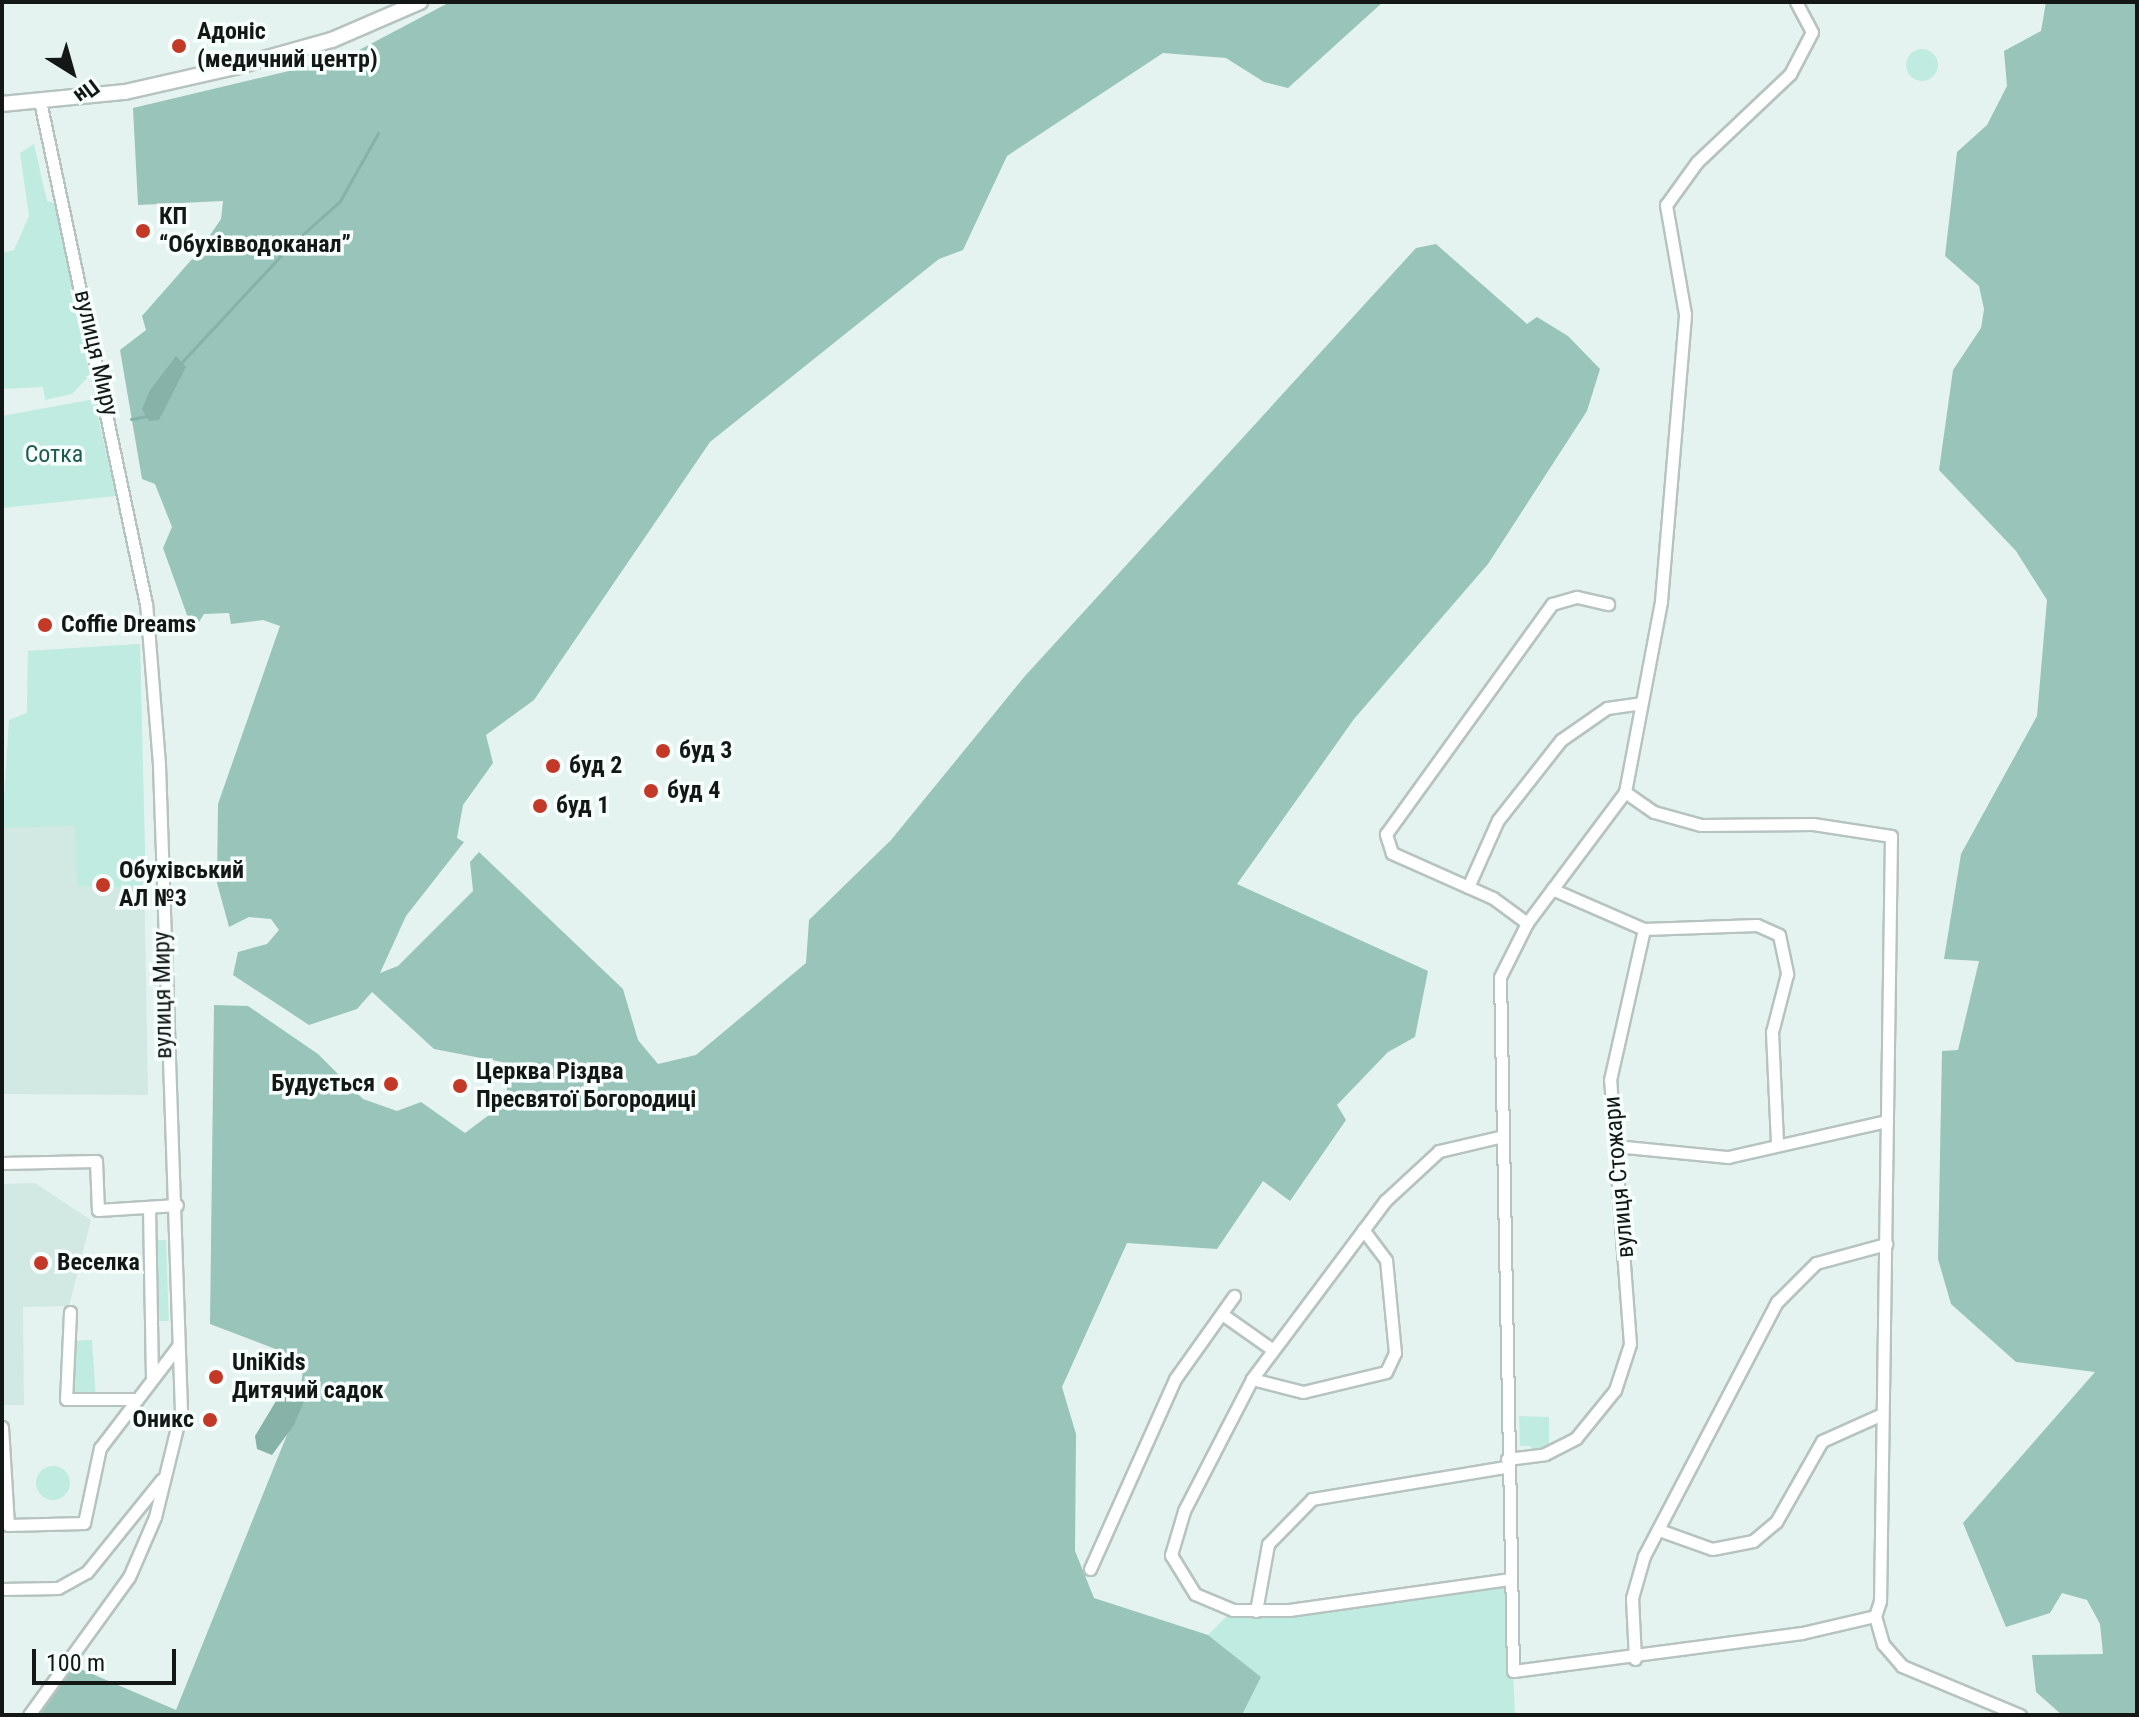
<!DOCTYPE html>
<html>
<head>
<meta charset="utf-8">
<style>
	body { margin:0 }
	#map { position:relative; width:2139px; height:1717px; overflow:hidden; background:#e5f3f0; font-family:"Roboto Condensed",sans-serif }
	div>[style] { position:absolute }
	.built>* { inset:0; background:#d2e8e3 }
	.green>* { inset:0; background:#c0ebe1; transform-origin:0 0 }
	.round { border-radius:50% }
	.forest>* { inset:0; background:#98c4ba }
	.water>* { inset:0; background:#86b2a8 }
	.stream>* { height:3px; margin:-1.5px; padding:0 1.5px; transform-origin:1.5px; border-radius:1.5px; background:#86b2a8 }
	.roads { filter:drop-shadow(2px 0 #b6c3c0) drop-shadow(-2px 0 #b6c3c0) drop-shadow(0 2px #b6c3c0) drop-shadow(0 -2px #b6c3c0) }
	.minor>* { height:11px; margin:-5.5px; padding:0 5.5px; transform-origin:5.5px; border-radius:5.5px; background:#fff }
	.major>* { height:14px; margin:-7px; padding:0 7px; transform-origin:7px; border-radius:7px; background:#fff }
	.dots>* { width:22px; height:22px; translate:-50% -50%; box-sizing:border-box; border:4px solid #f7fffd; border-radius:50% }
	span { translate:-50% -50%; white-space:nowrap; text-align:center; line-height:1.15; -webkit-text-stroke:7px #f7fffd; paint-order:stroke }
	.poi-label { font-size:24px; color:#131817; font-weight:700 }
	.left { translate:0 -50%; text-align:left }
	.right { translate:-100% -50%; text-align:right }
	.street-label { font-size:24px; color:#131817 }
	.park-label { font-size:24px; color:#1f5a50 }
	.frame { position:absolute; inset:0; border:4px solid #131817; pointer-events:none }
	.north { position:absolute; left:32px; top:32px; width:80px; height:80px; -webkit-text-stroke:6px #f7fffd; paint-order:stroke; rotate:143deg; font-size:22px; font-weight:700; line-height:32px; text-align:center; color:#131817 }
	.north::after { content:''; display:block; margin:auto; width:28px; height:36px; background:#131817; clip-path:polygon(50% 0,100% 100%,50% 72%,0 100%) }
	.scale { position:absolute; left:32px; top:1649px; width:144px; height:36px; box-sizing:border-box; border:4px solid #131817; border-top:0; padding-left:10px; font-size:24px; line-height:28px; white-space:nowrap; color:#131817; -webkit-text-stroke:6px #f7fffd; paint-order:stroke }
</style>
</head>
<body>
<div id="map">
	<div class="built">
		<i style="clip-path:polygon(140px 644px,148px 1095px,2px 1094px,2px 828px,13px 828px,9px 720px,27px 713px,28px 651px)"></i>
		<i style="clip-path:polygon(35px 1183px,91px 1220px,69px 1306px,23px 1307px,24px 1405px,2px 1405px,2px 1184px)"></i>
	</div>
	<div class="green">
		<i class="round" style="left:1906px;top:49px;width:32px;height:32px"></i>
		<i style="clip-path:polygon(34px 144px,47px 201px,57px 204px,90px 375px,72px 394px,45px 400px,43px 387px,2px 389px,2px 253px,14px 250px,29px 216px,20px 153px)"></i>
		<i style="clip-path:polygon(94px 399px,116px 496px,2px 508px,2px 416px)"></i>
		<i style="clip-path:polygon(140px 644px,146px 889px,77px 886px,75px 826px,2px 828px,9px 720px,27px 713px,28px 651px)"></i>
		<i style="left:166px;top:1240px;width:81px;height:17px;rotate:88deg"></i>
		<i style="clip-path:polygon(92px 1340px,96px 1399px,66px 1399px,68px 1341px)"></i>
		<i style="clip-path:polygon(1519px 1416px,1549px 1417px,1549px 1447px,1532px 1453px,1531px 1446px,1520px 1446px)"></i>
		<i class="round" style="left:36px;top:1466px;width:34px;height:34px"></i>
		<i style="clip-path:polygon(1509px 1579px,1515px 1715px,1242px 1715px,1261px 1677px,1208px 1635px,1233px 1610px)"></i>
	</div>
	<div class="forest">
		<i style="clip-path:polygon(450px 2px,1383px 2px,1288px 88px,1264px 82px,1226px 58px,1163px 53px,1007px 156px,963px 250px,939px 259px,710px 442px,534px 700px,486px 735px,493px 763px,463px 805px,457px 838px,464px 842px,406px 916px,380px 973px,398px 966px,473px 891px,470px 862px,479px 852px,623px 989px,638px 1040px,658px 1064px,696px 1055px,806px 963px,809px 920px,891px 840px,1025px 676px,1416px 248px,1436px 244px,1527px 324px,1537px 317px,1568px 336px,1600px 369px,1587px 411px,1488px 564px,1354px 719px,1237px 884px,1428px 971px,1415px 1037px,1388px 1052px,1337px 1105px,1346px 1120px,1290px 1201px,1263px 1181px,1217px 1249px,1127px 1243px,1062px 1387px,1076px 1434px,1075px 1551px,1094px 1598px,1208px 1635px,1261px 1677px,1242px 1715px,31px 1715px,69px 1664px,176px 1710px,299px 1405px,304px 1360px,210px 1324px,214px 1005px,248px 1006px,318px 1054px,363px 1099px,397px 1111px,421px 1102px,465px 1133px,509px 1100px,502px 1062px,434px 1049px,372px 992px,357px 1009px,309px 1025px,233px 975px,238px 952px,267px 944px,279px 930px,271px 919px,249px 917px,229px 927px,217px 883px,218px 804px,280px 626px,263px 620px,231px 624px,229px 613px,204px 614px,199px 622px,187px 615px,163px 548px,172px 527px,155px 484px,142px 479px,120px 350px,146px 330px,142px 316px,200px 250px,221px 219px,223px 201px,138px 205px,133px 108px,344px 58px)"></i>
		<i style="clip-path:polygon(2046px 2px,2137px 2px,2137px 1715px,2062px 1715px,2036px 1692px,2032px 1655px,2103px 1654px,2100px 1624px,2087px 1600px,2062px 1593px,2050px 1613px,2006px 1627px,1963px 1523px,2095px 1372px,2016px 1362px,1951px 1304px,1938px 1259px,1942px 1051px,1958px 1050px,1979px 961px,1944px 959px,1961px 854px,2037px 716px,2047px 600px,2016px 551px,1939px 470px,1953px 370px,1981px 328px,1984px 309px,1979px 286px,1945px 256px,1957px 152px,1987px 125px,2007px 86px,2004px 51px,2041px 31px)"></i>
	</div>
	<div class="water">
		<i style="clip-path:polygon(176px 356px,186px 367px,159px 420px,149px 421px,142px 409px,150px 390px)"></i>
		<i style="clip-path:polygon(301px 1390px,307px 1394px,294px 1425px,272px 1455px,257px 1449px,255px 1436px,276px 1401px)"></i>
	</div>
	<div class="stream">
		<i style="left:292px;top:244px;width:64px;rotate:-41.9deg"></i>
		<i style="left:340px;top:201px;width:78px;rotate:-60.8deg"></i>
		<i style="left:181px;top:363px;width:151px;rotate:-47.1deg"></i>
		<i style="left:131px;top:419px;width:16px;rotate:-11deg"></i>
	</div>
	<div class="roads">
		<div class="minor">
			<i style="left:1625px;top:792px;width:35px;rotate:35deg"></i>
			<i style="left:1654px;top:812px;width:49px;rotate:15.5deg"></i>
			<i style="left:1701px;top:825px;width:112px;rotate:-0.5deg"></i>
			<i style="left:1813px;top:824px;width:79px;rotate:8.7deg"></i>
			<i style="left:1891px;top:836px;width:765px;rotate:90.82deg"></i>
			<i style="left:1880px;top:1601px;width:16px;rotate:108deg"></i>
			<i style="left:1875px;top:1616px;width:75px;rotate:166.9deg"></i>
			<i style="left:1802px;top:1633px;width:291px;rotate:172.5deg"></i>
			<i style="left:1513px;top:1671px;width:694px;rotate:-91.07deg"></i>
			<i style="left:1500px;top:977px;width:60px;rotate:-63.4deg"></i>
			<i style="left:1527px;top:923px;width:164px;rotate:-53.2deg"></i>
			<i style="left:1625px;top:792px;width:194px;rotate:-79.3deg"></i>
			<i style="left:1661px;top:601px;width:288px;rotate:-85.2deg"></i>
			<i style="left:1685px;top:314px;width:111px;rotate:-99.9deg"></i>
			<i style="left:1666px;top:205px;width:53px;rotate:-54.2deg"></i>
			<i style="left:1697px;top:162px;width:128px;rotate:-43.4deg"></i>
			<i style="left:1790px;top:74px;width:47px;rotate:-62.4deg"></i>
			<i style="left:1812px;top:32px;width:34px;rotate:-118deg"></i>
			<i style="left:1468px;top:887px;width:73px;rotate:-65.9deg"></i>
			<i style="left:1498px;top:820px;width:102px;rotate:-51.8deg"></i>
			<i style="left:1561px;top:740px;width:56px;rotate:-34.8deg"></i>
			<i style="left:1607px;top:708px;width:34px;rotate:-8deg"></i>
			<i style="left:1527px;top:923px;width:42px;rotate:-143.7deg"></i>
			<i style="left:1493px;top:898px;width:111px;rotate:-156deg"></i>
			<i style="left:1392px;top:853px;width:20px;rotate:-108deg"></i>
			<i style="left:1386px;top:834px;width:284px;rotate:-54.2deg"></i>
			<i style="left:1552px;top:604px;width:26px;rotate:-16deg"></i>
			<i style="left:1577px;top:597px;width:32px;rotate:13deg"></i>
			<i style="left:1644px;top:929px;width:113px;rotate:-2deg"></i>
			<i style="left:1757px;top:925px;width:24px;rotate:24deg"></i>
			<i style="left:1779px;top:935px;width:40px;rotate:78deg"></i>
			<i style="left:1787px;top:974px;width:60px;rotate:104.5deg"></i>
			<i style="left:1772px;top:1032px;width:109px;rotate:87.4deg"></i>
			<i style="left:1499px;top:1137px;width:62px;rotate:166.9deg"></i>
			<i style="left:1439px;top:1151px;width:74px;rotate:137.2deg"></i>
			<i style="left:1385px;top:1201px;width:222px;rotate:126.8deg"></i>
			<i style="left:1252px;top:1379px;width:148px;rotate:117.3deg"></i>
			<i style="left:1184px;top:1511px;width:46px;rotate:106.5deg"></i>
			<i style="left:1171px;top:1555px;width:46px;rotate:58.4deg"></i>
			<i style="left:1195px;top:1594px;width:41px;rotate:22.8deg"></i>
			<i style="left:1233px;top:1610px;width:56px"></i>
			<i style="left:1289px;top:1610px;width:222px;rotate:-8deg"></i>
			<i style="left:1615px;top:1146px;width:114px;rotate:5.6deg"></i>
			<i style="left:1728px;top:1157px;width:163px;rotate:-12.8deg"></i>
			<i style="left:2px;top:1163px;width:94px;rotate:-1.2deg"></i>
			<i style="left:96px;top:1161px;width:49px;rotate:87.7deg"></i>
			<i style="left:98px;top:1210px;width:79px;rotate:-3.6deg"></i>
			<i style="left:149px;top:1207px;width:170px;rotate:89deg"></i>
			<i style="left:70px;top:1312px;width:87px;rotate:92.6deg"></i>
			<i style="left:66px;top:1399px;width:71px"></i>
			<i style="left:1222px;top:1314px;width:62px;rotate:35.2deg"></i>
			<i style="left:1252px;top:1379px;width:53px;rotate:14.3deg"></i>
			<i style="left:1303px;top:1392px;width:85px;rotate:-13.5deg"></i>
			<i style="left:1386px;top:1372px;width:21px;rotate:-65deg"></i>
			<i style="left:1395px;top:1353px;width:93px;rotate:-95.5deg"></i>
			<i style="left:1386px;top:1260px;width:38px;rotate:-127deg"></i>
			<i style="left:2px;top:1427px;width:98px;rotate:86.5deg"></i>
			<i style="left:8px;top:1525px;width:76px;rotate:-1.5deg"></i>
			<i style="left:84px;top:1523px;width:77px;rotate:-78deg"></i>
			<i style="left:100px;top:1448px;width:128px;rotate:-52.6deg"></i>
			<i style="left:1507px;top:1459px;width:38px;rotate:-7deg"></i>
			<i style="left:1545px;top:1454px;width:35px;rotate:-27deg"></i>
			<i style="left:1576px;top:1438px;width:62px;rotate:-50.9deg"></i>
			<i style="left:1615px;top:1390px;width:48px;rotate:-71.9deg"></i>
			<i style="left:1630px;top:1344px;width:265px;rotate:-94.3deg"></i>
			<i style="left:1610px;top:1080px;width:155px;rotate:-77.3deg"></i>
			<i style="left:1644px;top:929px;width:100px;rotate:-156.5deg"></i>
			<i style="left:1659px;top:1530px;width:56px;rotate:19.7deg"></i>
			<i style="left:1712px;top:1549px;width:42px;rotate:-11deg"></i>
			<i style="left:1753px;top:1541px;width:30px;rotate:-40deg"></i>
			<i style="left:1776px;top:1522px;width:93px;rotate:-60.4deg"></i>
			<i style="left:1822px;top:1441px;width:66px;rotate:-24.2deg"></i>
			<i style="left:1090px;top:1569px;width:208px;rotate:-65.9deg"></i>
			<i style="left:1175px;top:1379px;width:102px;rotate:-54.6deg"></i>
			<i style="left:2px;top:1589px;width:56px;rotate:-1deg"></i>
			<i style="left:58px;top:1588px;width:33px;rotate:-29deg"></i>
			<i style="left:87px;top:1572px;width:119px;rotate:-51.1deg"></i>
			<i style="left:1256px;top:1611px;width:68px;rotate:-79.8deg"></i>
			<i style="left:1268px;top:1544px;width:63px;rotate:-45.6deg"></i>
			<i style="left:1312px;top:1499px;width:197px;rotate:-9.4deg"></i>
			<i style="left:1875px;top:1616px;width:29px;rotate:74deg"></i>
			<i style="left:1883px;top:1644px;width:29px;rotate:49deg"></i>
			<i style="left:1902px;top:1666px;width:128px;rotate:22.6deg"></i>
			<i style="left:1635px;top:1659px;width:61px;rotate:-92.8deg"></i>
			<i style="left:1632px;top:1598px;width:44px;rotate:-74.1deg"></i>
			<i style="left:1644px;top:1556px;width:287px;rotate:-62.4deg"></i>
			<i style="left:1777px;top:1302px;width:55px;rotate:-45deg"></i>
			<i style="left:1816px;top:1263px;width:73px;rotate:-15.2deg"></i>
			<i style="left:29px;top:1715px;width:170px;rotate:-54.1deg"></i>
			<i style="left:129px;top:1577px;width:65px;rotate:-66.6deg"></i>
			<i style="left:155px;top:1517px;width:109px;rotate:-76.2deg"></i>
			<i style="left:181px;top:1411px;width:647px;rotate:-91.95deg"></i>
			<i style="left:159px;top:764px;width:161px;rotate:-94.6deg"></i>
			<i style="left:146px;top:604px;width:514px;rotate:-101.9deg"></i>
		</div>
		<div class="major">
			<i style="left:2px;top:104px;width:124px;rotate:-5.6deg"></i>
			<i style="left:125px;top:92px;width:113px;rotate:-12.8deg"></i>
			<i style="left:235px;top:67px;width:101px;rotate:-15.6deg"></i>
			<i style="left:332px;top:40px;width:96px;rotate:-23.4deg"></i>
		</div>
	</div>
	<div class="dots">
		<i style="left:179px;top:46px;background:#c43828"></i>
		<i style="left:143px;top:231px;background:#c43828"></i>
		<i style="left:45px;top:625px;background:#c43828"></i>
		<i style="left:663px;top:751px;background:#c43828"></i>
		<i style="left:553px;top:766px;background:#c43828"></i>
		<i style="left:651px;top:791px;background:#c43828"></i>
		<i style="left:540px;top:806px;background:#c43828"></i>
		<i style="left:103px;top:885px;background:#c43828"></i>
		<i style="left:391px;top:1084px;background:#c43828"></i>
		<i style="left:460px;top:1086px;background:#c43828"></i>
		<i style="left:41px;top:1263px;background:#c43828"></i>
		<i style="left:216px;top:1377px;background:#c43828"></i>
		<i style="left:210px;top:1420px;background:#c43828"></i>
	</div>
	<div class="poi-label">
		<span class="left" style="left:197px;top:46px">Адоніс<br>(медичний центр)</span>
		<span class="left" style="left:159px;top:231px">КП<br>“Обухівводоканал”</span>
		<span class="left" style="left:61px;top:625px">Coffie Dreams</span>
		<span class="left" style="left:679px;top:751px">буд 3</span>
		<span class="left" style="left:569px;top:766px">буд 2</span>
		<span class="left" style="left:667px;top:791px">буд 4</span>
		<span class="left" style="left:556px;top:806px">буд 1</span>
		<span class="left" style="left:119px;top:885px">Обухівський<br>АЛ №3</span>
		<span class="left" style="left:476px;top:1086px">Церква Різдва<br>Пресвятої Богородиці</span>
		<span class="right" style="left:375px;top:1084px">Будується</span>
		<span class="left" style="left:57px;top:1263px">Веселка</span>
		<span class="left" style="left:232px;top:1377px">UniKids<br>Дитячий садок</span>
		<span class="right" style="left:194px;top:1420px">Оникс</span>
	</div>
	<div class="street-label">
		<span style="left:96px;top:353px;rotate:77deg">вулиця Миру</span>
		<span style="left:163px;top:995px;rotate:-91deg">вулиця Миру</span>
		<span style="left:1619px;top:1177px;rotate:-95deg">вулиця Стожари</span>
	</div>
	<div class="park-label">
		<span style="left:54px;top:455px">Сотка</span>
	</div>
	<div class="frame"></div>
	<div class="north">Пн</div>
	<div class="scale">100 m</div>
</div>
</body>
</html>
